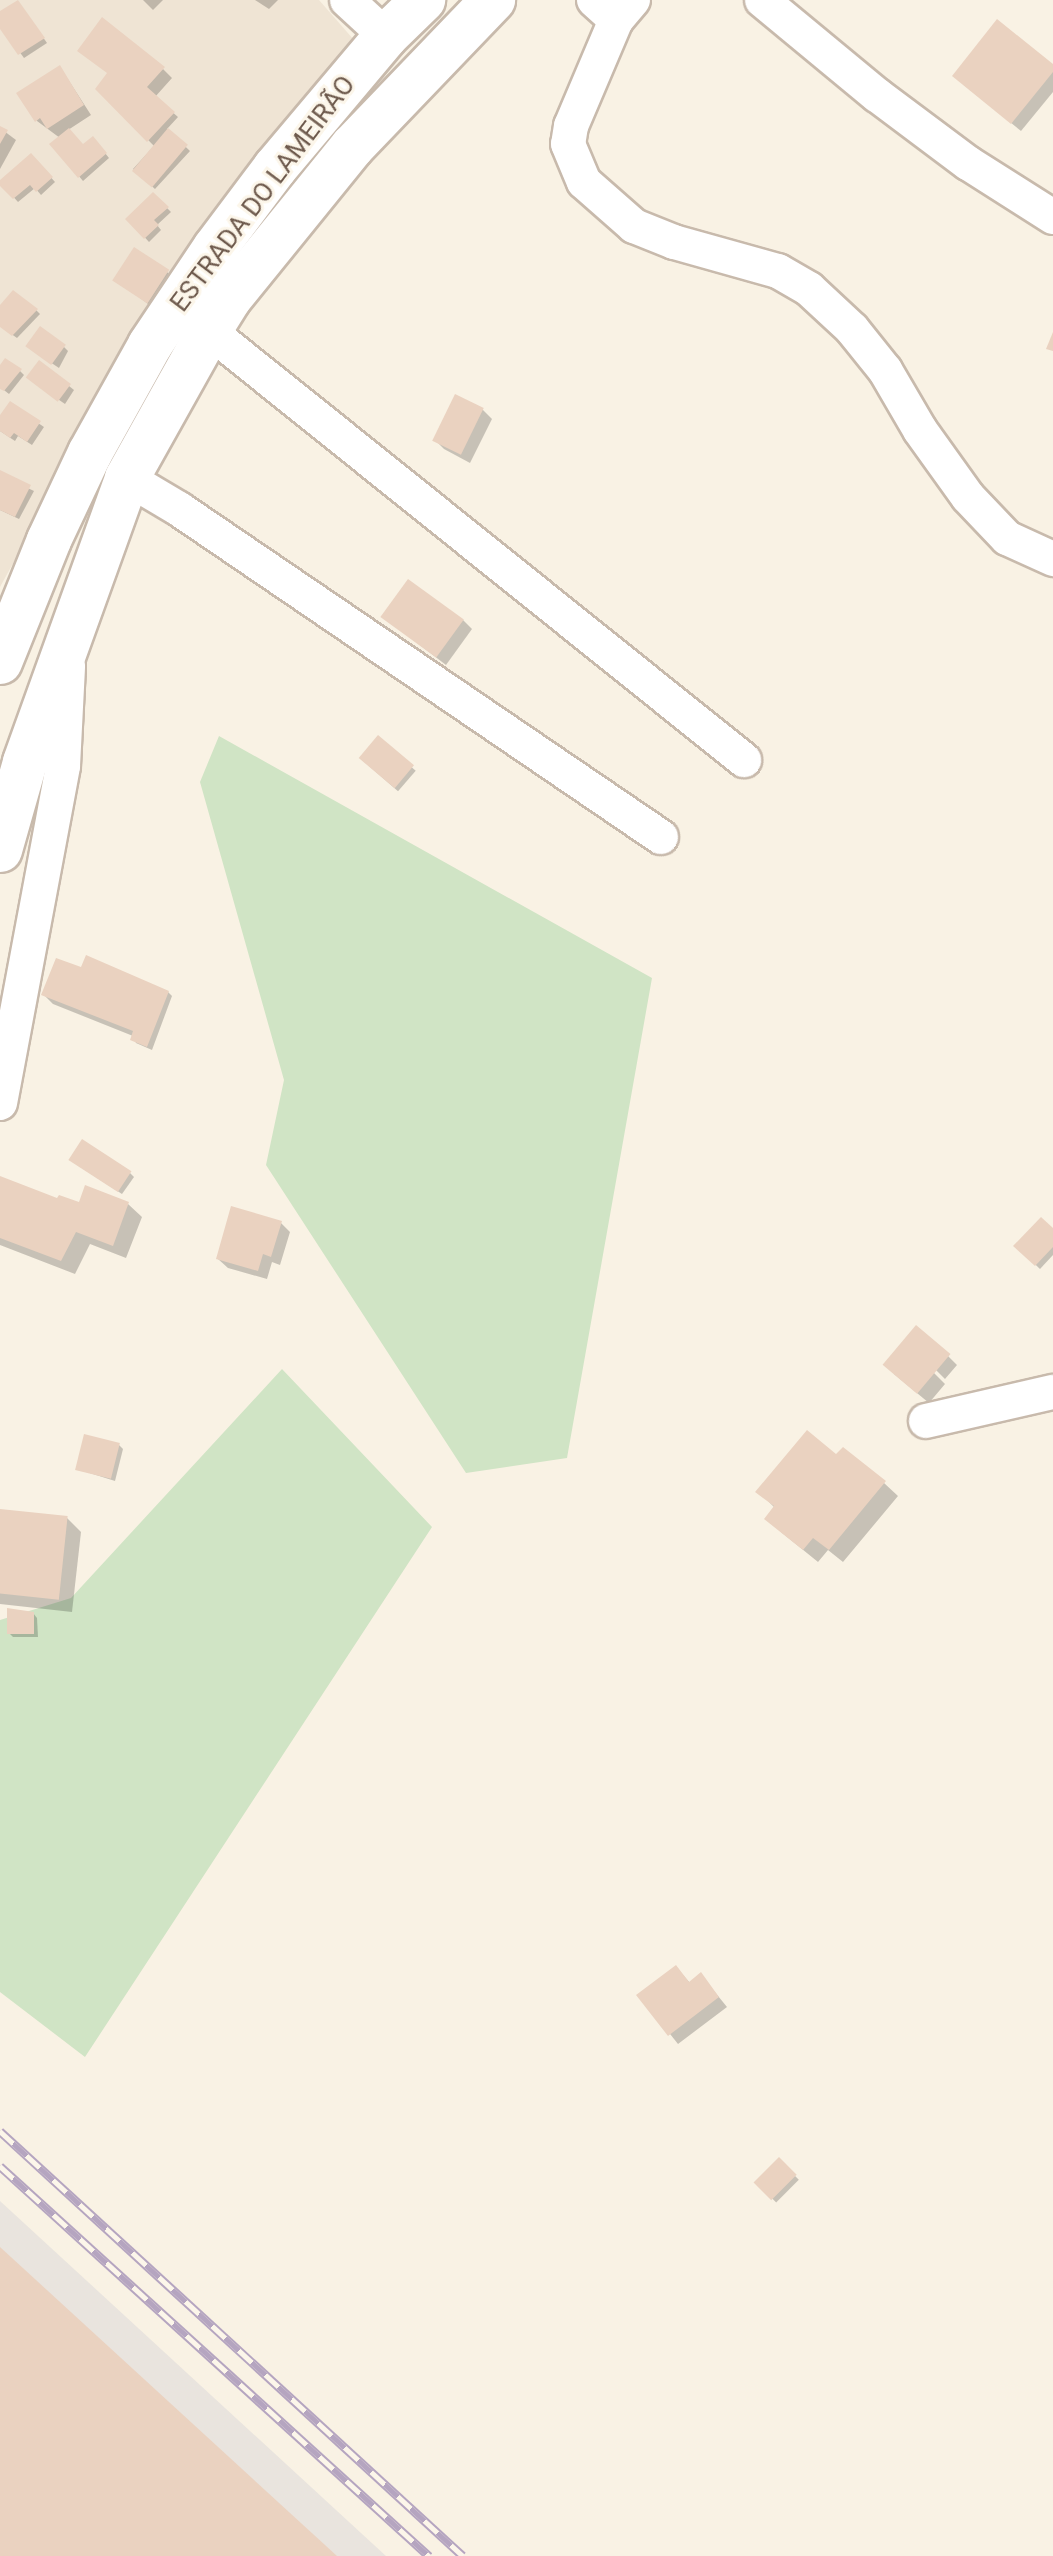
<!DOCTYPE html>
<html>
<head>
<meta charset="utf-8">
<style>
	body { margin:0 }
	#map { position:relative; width:1053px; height:2556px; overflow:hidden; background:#f9f2e4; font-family:Roboto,sans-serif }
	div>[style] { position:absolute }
	.residential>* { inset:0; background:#efe4d4 }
	.industrial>* { inset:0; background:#e9e4de }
	.green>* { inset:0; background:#d0e4c5 }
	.shadow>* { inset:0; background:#0003; transform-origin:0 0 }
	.building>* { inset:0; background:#ead2c0; transform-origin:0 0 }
	.roads { filter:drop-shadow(2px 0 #c8baac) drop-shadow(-2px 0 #c8baac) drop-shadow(0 2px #c8baac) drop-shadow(0 -2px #c8baac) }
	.street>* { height:34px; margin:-17px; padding:0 17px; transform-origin:17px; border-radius:17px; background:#fff }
	.secondary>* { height:44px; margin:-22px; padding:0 22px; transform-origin:22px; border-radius:22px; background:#fff }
	.rail>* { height:9px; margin-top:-4.5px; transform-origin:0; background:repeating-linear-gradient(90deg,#fcf6ea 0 18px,#b5a5c0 0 36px); box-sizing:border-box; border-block:2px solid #b5a5c0 }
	span { translate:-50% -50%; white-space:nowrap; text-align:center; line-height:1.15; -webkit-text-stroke:6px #fcf6ea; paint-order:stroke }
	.street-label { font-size:26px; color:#6e5a4d }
</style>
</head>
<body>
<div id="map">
	<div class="residential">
		<i style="clip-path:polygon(0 0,319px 0,354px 40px,111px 386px,0 587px)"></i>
	</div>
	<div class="industrial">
		<i style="clip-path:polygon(0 2201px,386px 2556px,0 2556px)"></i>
	</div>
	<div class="green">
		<i style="clip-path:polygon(219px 736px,652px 978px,567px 1458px,466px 1473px,266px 1165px,284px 1080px,200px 782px)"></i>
		<i style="clip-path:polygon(282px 1369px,432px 1527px,85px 2057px,0 1992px,0 1620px,71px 1598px)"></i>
	</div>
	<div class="shadow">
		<i style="clip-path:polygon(143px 0,163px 0,153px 10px)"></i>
		<i style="clip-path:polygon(255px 0,278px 0,269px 9px)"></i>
		<i style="clip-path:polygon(21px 6px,47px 43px,24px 58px,0 25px,0 14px)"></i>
		<i style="clip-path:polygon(60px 67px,91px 115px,68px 130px,83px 147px,97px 143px,109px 158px,83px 181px,52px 144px,60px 138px,37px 121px,19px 94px)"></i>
		<i style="clip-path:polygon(1053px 67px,1053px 92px,1021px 131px,964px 85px)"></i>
		<i style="clip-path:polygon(163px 69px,172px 78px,155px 97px,178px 117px,167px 129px,190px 151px,155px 189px,133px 169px,154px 146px,107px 98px)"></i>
		<i style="clip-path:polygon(0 128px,16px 140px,0 169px)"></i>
		<i style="clip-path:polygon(31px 155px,55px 182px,41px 195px,35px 188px,18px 202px,0 182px)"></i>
		<i style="clip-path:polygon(153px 194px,171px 212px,157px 225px,161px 230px,149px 242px,128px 219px)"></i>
		<i style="clip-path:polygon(167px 272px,176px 281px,156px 310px,115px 279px)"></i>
		<i style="clip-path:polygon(0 308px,36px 310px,40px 314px,17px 338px,0 326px)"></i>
		<i style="clip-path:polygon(64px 347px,68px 351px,59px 368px,32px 350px)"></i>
		<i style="clip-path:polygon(0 368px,20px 371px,24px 375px,9px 394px,0 387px)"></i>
		<i style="clip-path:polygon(33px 382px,69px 386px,74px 390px,65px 404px)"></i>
		<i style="clip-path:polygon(456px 396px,483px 410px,492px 419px,470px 463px,444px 449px,435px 440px)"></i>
		<i style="clip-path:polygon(10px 404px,44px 427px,32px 445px,18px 436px,15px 441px,0 431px,0 419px)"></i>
		<i style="clip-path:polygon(0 475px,34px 491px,19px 519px,0 510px)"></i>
		<i style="clip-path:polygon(383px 617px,463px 620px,472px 629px,446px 665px)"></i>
		<i style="left:378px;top:738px;width:50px;height:27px;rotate:41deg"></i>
		<i style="clip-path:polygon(168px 992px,172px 996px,152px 1050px,136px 1043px,133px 1036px,53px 1004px,44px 995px)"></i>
		<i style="clip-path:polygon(76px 1164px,130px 1173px,134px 1177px,122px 1194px)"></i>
		<i style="clip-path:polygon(0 1179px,58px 1201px,80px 1205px,86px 1188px,128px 1204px,142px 1217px,126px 1258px,90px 1244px,75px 1274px,0 1245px)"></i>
		<i style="clip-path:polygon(280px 1222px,290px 1232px,280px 1265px,272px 1262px,267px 1279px,228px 1268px,218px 1259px)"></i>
		<i style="clip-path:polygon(1053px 1231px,1053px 1255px,1040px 1269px,1016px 1246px)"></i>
		<i style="clip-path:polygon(948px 1356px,957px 1365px,945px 1379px,932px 1366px,929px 1368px,945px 1384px,929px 1403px,894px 1374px)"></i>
		<i style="clip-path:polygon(119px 1445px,123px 1449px,115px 1481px,77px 1469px)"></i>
		<i style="clip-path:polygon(837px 1457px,884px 1483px,898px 1496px,843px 1562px,828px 1550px,818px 1562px,781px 1532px,775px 1508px,758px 1491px)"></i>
		<i style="clip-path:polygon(0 1511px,67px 1518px,81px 1532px,72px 1612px,0 1604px)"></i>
		<i style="clip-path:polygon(33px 1613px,37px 1618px,38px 1637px,13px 1637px,9px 1633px)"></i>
		<i style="clip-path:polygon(676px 1967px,690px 1983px,701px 1975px,727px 2007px,678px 2044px,639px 1995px)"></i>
		<i style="left:779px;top:2160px;width:28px;height:32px;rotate:45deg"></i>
	</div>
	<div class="building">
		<i style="clip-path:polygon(18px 0,45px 38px,18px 55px,0 29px,0 11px)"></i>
		<i style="clip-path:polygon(102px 17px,165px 67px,147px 87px,175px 112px,147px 142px,95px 89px,107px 73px,77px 51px)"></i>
		<i style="clip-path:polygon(997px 19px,1053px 64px,1053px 72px,1011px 124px,952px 76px)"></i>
		<i style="clip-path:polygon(60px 65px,84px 105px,47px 129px,40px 118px,35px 122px,16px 93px)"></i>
		<i style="clip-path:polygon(0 126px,8px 130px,0 144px)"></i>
		<i style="clip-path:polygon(69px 128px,83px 144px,93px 136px,107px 153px,78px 178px,49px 144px)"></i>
		<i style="left:168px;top:128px;width:26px;height:56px;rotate:40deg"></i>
		<i style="clip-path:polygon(31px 153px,53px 177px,36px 192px,30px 185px,13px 199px,0 186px,0 180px)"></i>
		<i style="clip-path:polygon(153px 192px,169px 207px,154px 220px,159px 225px,144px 239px,125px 219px)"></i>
		<i style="left:134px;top:247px;width:42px;height:40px;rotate:33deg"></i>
		<i style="clip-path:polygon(13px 290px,38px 309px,12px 336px,0 327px,0 305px)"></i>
		<i style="left:40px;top:326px;width:32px;height:25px;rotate:36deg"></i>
		<i style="clip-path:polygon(1053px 332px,1053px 351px,1046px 349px)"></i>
		<i style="clip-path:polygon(5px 358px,22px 369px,4px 391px,0 389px,0 365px)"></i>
		<i style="left:39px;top:360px;width:40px;height:22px;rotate:37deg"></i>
		<i style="left:455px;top:394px;width:32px;height:52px;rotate:26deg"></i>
		<i style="clip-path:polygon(10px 401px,41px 421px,27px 442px,14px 433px,10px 438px,0 431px,0 415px)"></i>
		<i style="clip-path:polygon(0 470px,31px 485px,15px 517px,0 510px)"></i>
		<i style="left:408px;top:579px;width:69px;height:47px;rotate:36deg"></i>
		<i style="left:378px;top:735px;width:47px;height:30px;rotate:40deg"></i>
		<i style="clip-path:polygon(86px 955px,169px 991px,147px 1047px,130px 1040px,133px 1031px,41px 995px,56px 958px,81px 967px)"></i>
		<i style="left:82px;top:1139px;width:59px;height:25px;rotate:33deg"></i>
		<i style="clip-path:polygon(0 1176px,57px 1198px,59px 1195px,79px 1202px,85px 1185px,129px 1202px,113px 1246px,76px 1232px,61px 1261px,0 1238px)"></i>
		<i style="clip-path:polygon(231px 1206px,282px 1221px,271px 1257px,263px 1254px,258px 1271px,216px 1259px)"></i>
		<i style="clip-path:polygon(1041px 1217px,1053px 1228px,1053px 1247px,1035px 1266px,1013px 1246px)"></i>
		<i style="left:916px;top:1325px;width:45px;height:52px;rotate:40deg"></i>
		<i style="clip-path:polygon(807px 1430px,836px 1454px,843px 1447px,886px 1481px,829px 1550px,813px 1538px,803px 1550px,764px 1519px,774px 1506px,755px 1492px)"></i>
		<i style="left:84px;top:1434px;width:37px;height:37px;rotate:14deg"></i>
		<i style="left:0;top:1509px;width:68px;height:84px;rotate:6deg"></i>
		<i style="clip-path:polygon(7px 1608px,34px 1612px,34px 1634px,7px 1634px)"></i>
		<i style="clip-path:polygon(676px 1965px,689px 1982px,701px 1972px,719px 1997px,668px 2036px,636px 1995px)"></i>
		<i style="left:779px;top:2157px;width:25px;height:36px;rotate:45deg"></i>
		<i style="clip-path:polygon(0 2247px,337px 2556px,0 2556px)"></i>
	</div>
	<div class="roads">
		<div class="street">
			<i style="left:347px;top:0;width:53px;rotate:42.7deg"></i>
			<i style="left:594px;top:0;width:30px;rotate:42deg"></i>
			<i style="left:633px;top:0;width:26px;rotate:130deg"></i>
			<i style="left:616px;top:20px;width:115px;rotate:113deg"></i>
			<i style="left:571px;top:126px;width:18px;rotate:99deg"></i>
			<i style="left:568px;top:144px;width:41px;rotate:67.2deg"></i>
			<i style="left:584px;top:182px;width:67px;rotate:41.3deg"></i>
			<i style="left:634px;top:226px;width:43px;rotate:21.8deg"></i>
			<i style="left:674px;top:242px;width:108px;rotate:15.6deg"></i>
			<i style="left:778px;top:271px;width:36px;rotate:30deg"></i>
			<i style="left:809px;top:289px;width:59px;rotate:42.9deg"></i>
			<i style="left:852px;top:329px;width:53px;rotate:51.2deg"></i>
			<i style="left:885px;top:370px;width:69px;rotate:59.7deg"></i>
			<i style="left:920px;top:430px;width:82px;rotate:54.4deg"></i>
			<i style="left:968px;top:497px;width:57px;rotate:46.4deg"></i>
			<i style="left:1007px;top:538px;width:51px;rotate:24.5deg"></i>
			<i style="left:762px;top:0;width:149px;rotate:39.6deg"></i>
			<i style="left:877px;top:95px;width:114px;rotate:36.8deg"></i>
			<i style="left:968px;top:163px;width:101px;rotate:32.4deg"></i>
			<i style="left:209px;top:331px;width:686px;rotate:38.73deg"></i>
			<i style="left:127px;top:478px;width:61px;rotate:30.8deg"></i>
			<i style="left:179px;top:509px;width:583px;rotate:34.24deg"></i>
			<i style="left:0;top:1103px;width:343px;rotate:-79.4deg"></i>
			<i style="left:63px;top:766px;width:100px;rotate:-87.1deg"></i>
			<i style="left:926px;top:1421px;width:130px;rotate:-12.9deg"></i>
		</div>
		<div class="secondary">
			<i style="left:0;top:662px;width:131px;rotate:-68.1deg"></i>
			<i style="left:49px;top:540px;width:96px;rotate:-64.8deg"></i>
			<i style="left:90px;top:453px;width:124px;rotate:-60.9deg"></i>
			<i style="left:150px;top:345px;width:117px;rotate:-56.2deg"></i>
			<i style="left:215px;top:248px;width:100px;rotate:-53.1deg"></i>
			<i style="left:275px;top:168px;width:172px;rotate:-49.9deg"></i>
			<i style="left:386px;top:36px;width:52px;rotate:-44.2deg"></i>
			<i style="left:0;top:850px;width:91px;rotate:-74.1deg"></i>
			<i style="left:25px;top:762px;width:302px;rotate:-70.2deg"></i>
			<i style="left:127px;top:478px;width:168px;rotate:-60.8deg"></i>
			<i style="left:209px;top:331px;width:38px;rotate:-58deg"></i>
			<i style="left:229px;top:299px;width:196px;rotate:-51deg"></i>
			<i style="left:352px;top:147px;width:204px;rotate:-46.2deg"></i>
		</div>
	</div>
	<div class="rail">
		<i style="left:0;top:2131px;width:628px;rotate:42.55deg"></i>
		<i style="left:0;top:2166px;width:580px;rotate:42.27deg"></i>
	</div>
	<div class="street-label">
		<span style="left:263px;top:194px;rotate:-53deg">ESTRADA DO LAMEIRÃO</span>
	</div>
</div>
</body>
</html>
